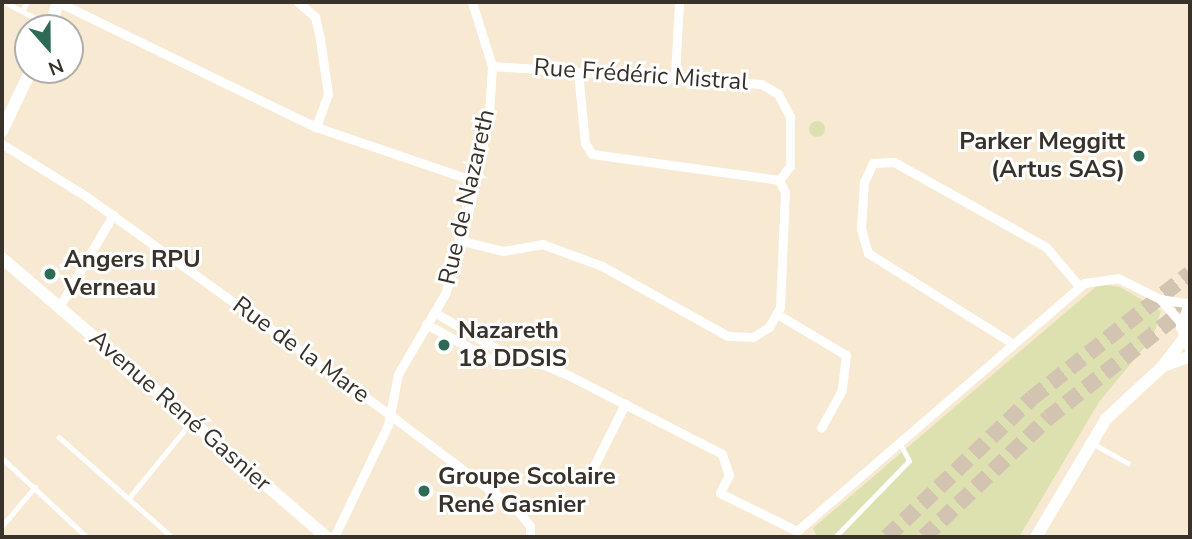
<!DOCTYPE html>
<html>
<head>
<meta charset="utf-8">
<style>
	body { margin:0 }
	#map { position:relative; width:1192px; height:539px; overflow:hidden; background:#f8e9d3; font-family:"Nunito Sans",sans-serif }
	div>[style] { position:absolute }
	.green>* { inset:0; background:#dde1af }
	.round { border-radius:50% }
	.highway-tunnel>* { height:16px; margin-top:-8px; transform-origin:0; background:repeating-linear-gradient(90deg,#d2c4b1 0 16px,transparent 0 24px) }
	.lane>* { height:4.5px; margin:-2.25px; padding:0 2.25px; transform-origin:2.25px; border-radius:2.25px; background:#fff }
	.street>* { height:9px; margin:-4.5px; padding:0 4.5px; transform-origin:4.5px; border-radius:4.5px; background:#fff }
	.secondary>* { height:12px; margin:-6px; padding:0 6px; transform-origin:6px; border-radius:6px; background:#fff }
	.dots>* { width:19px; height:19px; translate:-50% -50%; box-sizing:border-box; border:4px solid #fff; border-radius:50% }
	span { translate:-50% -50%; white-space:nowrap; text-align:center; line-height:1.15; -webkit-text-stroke:6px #fff; paint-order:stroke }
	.street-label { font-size:24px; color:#38322a }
	.poi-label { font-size:24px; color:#38322a; font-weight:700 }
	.right { translate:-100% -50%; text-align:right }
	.left { translate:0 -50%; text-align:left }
	.frame { position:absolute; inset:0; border:4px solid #38322a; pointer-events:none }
	.north { position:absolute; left:14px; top:14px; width:70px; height:70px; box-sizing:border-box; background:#fff; border:2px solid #afadaa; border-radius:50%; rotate:159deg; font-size:19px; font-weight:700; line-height:28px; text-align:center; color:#38322a }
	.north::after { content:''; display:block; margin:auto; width:24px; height:32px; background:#2e6b56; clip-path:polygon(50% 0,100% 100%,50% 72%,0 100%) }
</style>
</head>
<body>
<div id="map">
	<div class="green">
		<i class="round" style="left:809px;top:121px;width:16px;height:16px"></i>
		<i style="clip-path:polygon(1099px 284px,1120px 287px,1161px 311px,1153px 337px,1099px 402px,1019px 537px,817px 537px,813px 528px)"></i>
	</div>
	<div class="highway-tunnel">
		<i style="left:887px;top:537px;width:201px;rotate:-43.8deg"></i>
		<i style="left:1032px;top:398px;width:201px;rotate:-38.3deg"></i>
		<i style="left:924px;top:537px;width:172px;rotate:-43.8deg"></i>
		<i style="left:1048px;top:418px;width:181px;rotate:-38.5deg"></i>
	</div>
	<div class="lane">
		<i style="left:5px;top:2px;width:51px;rotate:28.1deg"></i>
		<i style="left:22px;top:11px;width:10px;rotate:-61deg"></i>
		<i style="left:59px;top:437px;width:151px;rotate:41.5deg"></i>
		<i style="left:1092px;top:443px;width:41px;rotate:29.1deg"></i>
		<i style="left:2px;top:458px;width:116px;rotate:42.9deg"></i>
		<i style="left:129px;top:498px;width:98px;rotate:-50.8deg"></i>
		<i style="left:2px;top:526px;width:51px;rotate:-49.8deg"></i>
		<i style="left:835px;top:537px;width:106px;rotate:-45.8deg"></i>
		<i style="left:909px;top:461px;width:19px;rotate:-118deg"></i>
	</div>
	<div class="street">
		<i style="left:58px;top:2px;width:287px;rotate:25.9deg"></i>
		<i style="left:316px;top:127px;width:168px;rotate:18.8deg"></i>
		<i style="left:298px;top:2px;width:23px;rotate:41deg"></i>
		<i style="left:315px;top:17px;width:23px;rotate:77deg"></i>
		<i style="left:320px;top:39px;width:56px;rotate:81.7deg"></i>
		<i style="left:328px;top:94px;width:35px;rotate:110deg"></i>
		<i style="left:492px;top:66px;width:270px;rotate:3.8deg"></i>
		<i style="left:761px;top:84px;width:20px;rotate:30deg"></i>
		<i style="left:778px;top:94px;width:26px;rotate:62deg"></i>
		<i style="left:790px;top:117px;width:49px;rotate:90deg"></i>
		<i style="left:790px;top:166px;width:18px;rotate:128deg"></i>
		<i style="left:578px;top:72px;width:71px;rotate:84.4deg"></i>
		<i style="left:585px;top:143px;width:13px;rotate:58deg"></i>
		<i style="left:592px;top:154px;width:189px;rotate:7.9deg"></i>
		<i style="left:675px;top:76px;width:74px;rotate:-86.9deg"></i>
		<i style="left:2px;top:144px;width:100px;rotate:31.9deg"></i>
		<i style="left:87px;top:197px;width:363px;rotate:35.7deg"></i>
		<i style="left:382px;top:409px;width:170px;rotate:36.9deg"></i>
		<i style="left:518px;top:511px;width:19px;rotate:51deg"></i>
		<i style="left:530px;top:526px;width:11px;rotate:90deg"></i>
		<i style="left:462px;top:241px;width:42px;rotate:13.7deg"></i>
		<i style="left:503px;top:251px;width:40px;rotate:-10deg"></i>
		<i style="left:542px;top:244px;width:64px;rotate:20.1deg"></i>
		<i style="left:602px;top:266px;width:144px;rotate:29.1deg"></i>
		<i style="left:728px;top:336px;width:25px;rotate:2deg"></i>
		<i style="left:753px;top:337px;width:19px;rotate:-32deg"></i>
		<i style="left:769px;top:327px;width:23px;rotate:-61deg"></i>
		<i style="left:780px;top:307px;width:115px;rotate:-87.5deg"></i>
		<i style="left:785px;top:192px;width:13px;rotate:-117deg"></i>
		<i style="left:1160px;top:299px;width:33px;rotate:49deg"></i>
		<i style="left:59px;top:307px;width:107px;rotate:-59.6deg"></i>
		<i style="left:434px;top:312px;width:96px;rotate:30.6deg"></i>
		<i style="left:777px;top:314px;width:80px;rotate:30.7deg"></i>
		<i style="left:846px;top:355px;width:35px;rotate:97deg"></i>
		<i style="left:842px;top:390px;width:43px;rotate:118.9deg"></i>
		<i style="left:426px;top:324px;width:85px;rotate:28.7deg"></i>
		<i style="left:501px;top:365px;width:34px;rotate:-7deg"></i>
		<i style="left:535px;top:361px;width:34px;rotate:23deg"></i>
		<i style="left:566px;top:374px;width:175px;rotate:27.1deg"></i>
		<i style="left:722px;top:454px;width:22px;rotate:72deg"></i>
		<i style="left:729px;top:475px;width:20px;rotate:117deg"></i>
		<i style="left:720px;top:493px;width:86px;rotate:26.3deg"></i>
		<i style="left:797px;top:531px;width:379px;rotate:-40.8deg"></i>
		<i style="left:1084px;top:283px;width:34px;rotate:-8deg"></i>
		<i style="left:1118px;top:278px;width:47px;rotate:26.6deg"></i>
		<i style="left:1160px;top:299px;width:30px;rotate:9deg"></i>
		<i style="left:1012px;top:343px;width:170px;rotate:-148deg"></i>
		<i style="left:868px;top:253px;width:26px;rotate:-106deg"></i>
		<i style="left:861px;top:228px;width:46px;rotate:-86.3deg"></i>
		<i style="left:864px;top:182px;width:21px;rotate:-65deg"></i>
		<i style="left:873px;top:163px;width:21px;rotate:-3deg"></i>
		<i style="left:894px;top:162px;width:174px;rotate:29.2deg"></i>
		<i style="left:1046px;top:247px;width:51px;rotate:49.8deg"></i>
		<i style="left:593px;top:468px;width:72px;rotate:-63.4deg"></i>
		<i style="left:334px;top:537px;width:124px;rotate:-64.3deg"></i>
		<i style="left:388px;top:425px;width:52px;rotate:-78.9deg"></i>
		<i style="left:398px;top:374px;width:93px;rotate:-59.6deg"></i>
		<i style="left:445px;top:294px;width:56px;rotate:-72.2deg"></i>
		<i style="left:462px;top:241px;width:129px;rotate:-77.9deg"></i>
		<i style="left:489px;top:115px;width:49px;rotate:-86.5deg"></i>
		<i style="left:492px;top:66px;width:67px;rotate:-107.4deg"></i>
	</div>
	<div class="secondary">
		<i style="left:50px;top:28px;width:27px;rotate:-73deg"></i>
		<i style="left:2px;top:131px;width:68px;rotate:-64.6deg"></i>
		<i style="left:2px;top:258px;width:428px;rotate:40.7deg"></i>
		<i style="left:1190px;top:304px;width:24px;rotate:109deg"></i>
		<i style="left:1182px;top:327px;width:22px;rotate:68deg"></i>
		<i style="left:1163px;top:366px;width:35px;rotate:-53deg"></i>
		<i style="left:1036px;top:537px;width:137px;rotate:-59.3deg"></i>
		<i style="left:1106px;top:419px;width:78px;rotate:-42.9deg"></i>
		<i style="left:1163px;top:366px;width:29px;rotate:-20deg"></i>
	</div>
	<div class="dots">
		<i style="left:1139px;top:156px;background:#2e6b56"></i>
		<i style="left:50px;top:274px;background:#2e6b56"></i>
		<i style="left:444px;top:345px;background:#2e6b56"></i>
		<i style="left:424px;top:491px;background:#2e6b56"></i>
	</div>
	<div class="street-label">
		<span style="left:641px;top:75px;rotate:4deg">Rue Frédéric Mistral</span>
		<span style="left:467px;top:197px;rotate:-77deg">Rue de Nazareth</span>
		<span style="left:301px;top:350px;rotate:36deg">Rue de la Mare</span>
		<span style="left:180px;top:411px;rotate:41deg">Avenue René Gasnier</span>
	</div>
	<div class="poi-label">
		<span class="right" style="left:1125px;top:156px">Parker Meggitt<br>(Artus SAS)</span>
		<span class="left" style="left:64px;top:274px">Angers RPU<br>Verneau</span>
		<span class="left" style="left:458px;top:345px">Nazareth<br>18 DDSIS</span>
		<span class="left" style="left:438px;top:491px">Groupe Scolaire<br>René Gasnier</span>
	</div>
	<div class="frame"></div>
	<div class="north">N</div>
</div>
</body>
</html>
